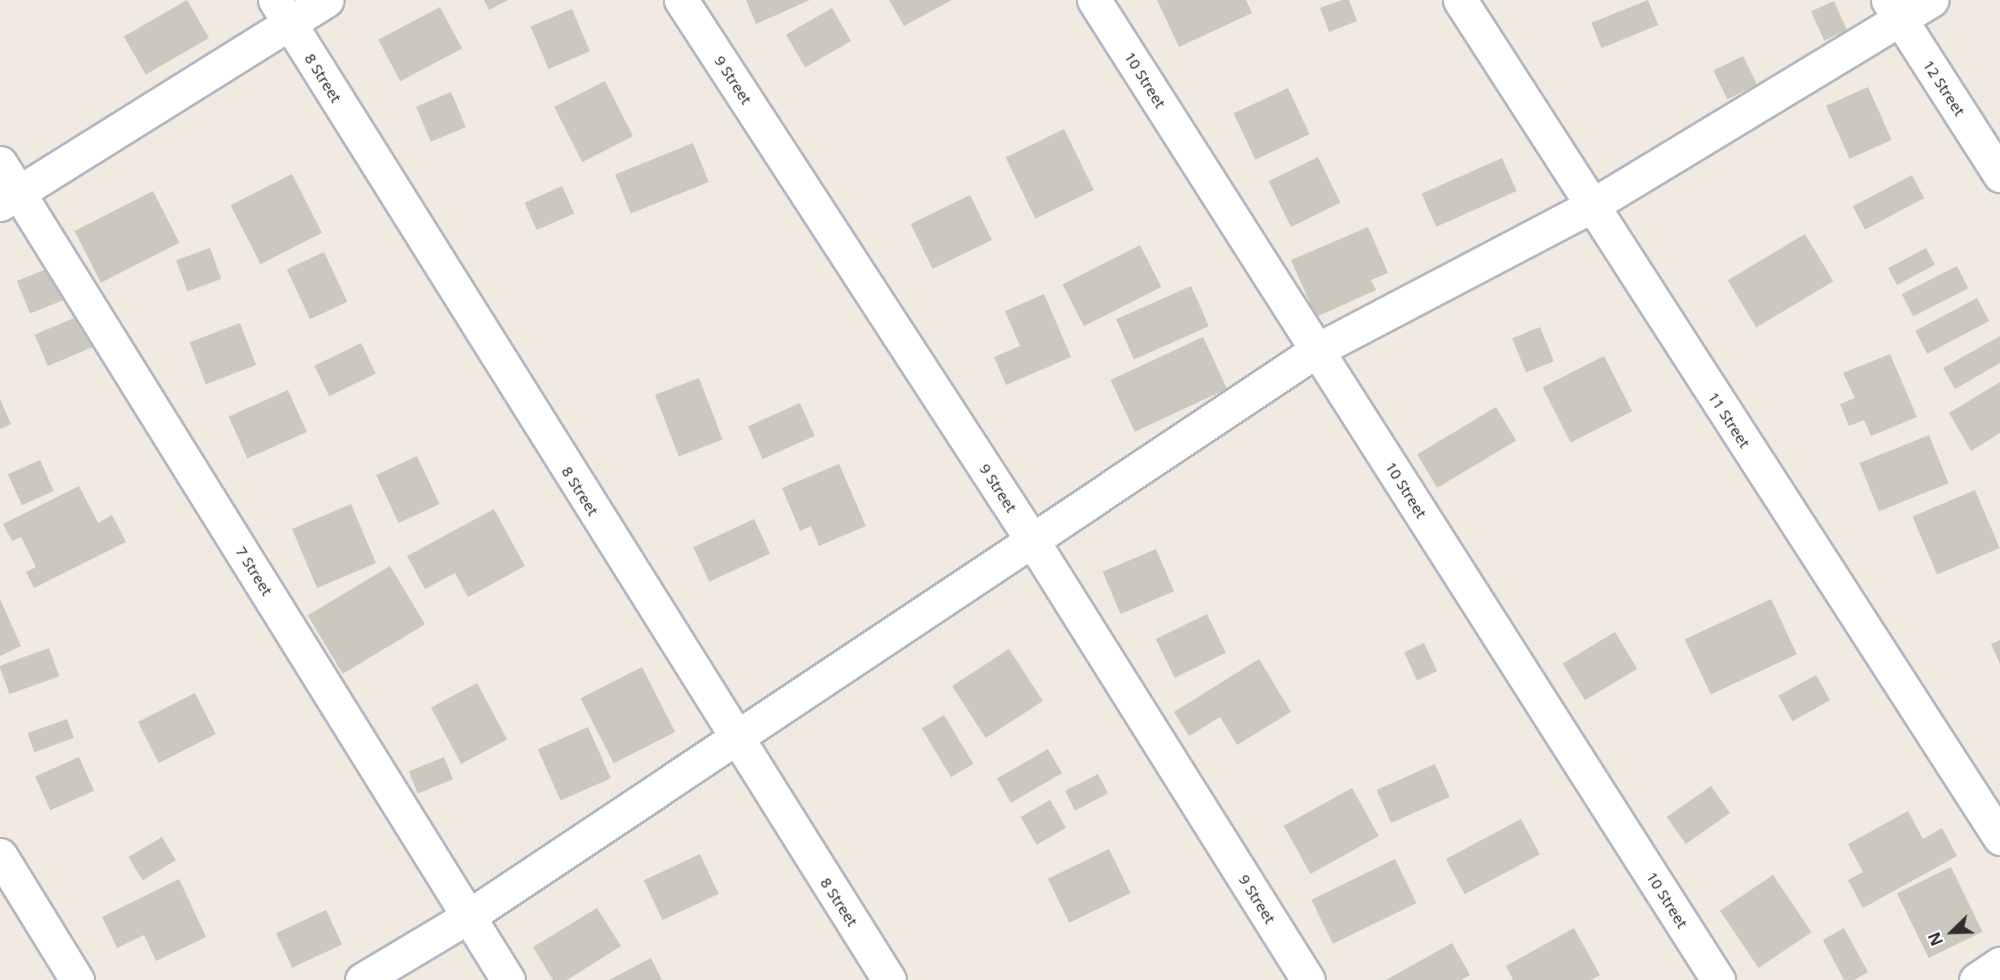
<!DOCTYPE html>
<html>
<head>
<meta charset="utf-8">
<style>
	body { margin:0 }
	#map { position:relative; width:2000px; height:980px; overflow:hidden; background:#f0eae0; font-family:"Noto Sans",sans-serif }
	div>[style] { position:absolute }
	.building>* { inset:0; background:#cbc8be; transform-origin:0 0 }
	.roads { filter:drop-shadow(2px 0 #b4b6c2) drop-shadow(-2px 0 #b4b6c2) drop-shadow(0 2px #b4b6c2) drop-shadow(0 -2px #b4b6c2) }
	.minor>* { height:33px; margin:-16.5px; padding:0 16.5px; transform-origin:16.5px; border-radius:16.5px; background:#fff }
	span { translate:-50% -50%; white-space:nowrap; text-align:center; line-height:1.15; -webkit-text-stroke:4.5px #fff; paint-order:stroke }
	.street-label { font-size:15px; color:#2e2e2e }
	.north { position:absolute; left:1922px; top:902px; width:60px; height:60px; -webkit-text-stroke:4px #fff; paint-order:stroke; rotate:247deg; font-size:16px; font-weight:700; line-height:24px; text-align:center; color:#2e2e2e }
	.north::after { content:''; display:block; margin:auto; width:21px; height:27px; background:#2e2e2e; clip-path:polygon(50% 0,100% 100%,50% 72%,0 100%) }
</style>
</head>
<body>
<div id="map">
	<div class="building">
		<i style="left:187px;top:0;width:44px;height:73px;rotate:60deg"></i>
		<i style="clip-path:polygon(484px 0,508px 0,489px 10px)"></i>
		<i style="clip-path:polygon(746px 0,810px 0,756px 24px)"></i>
		<i style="clip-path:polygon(889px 0,952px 0,904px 26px)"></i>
		<i style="clip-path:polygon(1157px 0,1246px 0,1252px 13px,1179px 47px)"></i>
		<i style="clip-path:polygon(1342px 0,1349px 0,1357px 21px,1329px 32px,1320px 8px)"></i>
		<i style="left:1648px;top:0;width:27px;height:61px;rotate:68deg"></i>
		<i style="left:1834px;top:1px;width:32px;height:25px;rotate:66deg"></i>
		<i style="left:440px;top:7px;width:47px;height:70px;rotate:62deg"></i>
		<i style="left:832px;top:8px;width:38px;height:53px;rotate:60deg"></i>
		<i style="left:572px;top:9px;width:46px;height:45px;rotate:67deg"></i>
		<i style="left:1743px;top:56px;width:32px;height:33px;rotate:64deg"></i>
		<i style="left:605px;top:81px;width:62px;height:57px;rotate:63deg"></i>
		<i style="left:1868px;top:87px;width:58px;height:46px;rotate:66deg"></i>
		<i style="left:1288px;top:88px;width:51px;height:60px;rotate:65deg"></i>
		<i style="left:451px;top:92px;width:38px;height:38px;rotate:67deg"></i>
		<i style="left:1064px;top:129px;width:68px;height:65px;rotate:64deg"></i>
		<i style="left:693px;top:143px;width:42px;height:84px;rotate:68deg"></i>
		<i style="left:1318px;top:157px;width:51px;height:55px;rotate:64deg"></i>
		<i style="left:1502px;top:158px;width:36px;height:88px;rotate:66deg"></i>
		<i style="left:292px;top:174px;width:66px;height:69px;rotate:63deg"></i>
		<i style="left:1912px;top:175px;width:26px;height:67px;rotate:62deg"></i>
		<i style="left:562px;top:186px;width:30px;height:41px;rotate:66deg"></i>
		<i style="left:153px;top:191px;width:58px;height:88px;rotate:63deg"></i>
		<i style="left:970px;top:195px;width:50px;height:66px;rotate:64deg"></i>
		<i style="clip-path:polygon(1368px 227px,1388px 273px,1371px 280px,1376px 290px,1316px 317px,1291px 260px)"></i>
		<i style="left:1805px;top:234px;width:55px;height:90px;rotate:59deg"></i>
		<i style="left:1140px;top:245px;width:47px;height:87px;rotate:63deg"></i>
		<i style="left:210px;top:248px;width:33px;height:36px;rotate:70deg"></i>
		<i style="left:1926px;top:248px;width:19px;height:43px;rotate:62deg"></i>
		<i style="left:324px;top:252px;width:55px;height:41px;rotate:65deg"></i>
		<i style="left:54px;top:266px;width:35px;height:40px;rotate:68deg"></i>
		<i style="left:1957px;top:266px;width:25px;height:62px;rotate:63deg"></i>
		<i style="left:1191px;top:286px;width:44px;height:82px;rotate:66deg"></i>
		<i style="clip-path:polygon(1044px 294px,1071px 357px,1006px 385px,994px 357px,1020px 346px,1005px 311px)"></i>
		<i style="left:1977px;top:298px;width:26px;height:70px;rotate:62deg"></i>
		<i style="left:88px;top:312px;width:34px;height:58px;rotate:67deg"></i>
		<i style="left:240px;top:323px;width:45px;height:54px;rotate:69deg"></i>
		<i style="left:1540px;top:327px;width:37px;height:30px;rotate:68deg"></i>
		<i style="clip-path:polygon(2000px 336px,2000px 363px,1955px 389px,1943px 368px)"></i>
		<i style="left:1203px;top:337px;width:57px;height:102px;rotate:65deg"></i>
		<i style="left:361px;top:343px;width:34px;height:52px;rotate:64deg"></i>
		<i style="clip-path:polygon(1890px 354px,1917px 417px,1871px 436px,1864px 420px,1849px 426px,1840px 404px,1855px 398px,1843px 373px)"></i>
		<i style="left:1604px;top:356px;width:62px;height:69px;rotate:63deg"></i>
		<i style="left:699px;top:378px;width:66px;height:47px;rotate:69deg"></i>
		<i style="clip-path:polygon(2000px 382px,2000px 433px,1971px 451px,1949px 413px)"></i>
		<i style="left:288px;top:390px;width:46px;height:65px;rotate:66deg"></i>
		<i style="clip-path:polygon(0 399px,11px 424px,0 429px)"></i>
		<i style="left:800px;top:403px;width:36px;height:57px;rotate:66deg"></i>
		<i style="left:1496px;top:407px;width:39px;height:92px;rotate:59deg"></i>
		<i style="left:1929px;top:435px;width:52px;height:75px;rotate:68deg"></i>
		<i style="left:417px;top:456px;width:53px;height:45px;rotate:65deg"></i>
		<i style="left:40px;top:460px;width:34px;height:35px;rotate:66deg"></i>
		<i style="clip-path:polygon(839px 464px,866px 526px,819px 546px,811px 526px,800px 531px,782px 488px)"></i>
		<i style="clip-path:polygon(79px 486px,98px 523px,112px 515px,126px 542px,34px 588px,26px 572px,36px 567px,21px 537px,12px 541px,3px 524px)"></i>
		<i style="left:1975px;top:490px;width:63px;height:68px;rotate:67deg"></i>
		<i style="left:351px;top:504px;width:64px;height:64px;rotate:67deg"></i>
		<i style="clip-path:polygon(494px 509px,525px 566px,468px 597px,455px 573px,425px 589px,407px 556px)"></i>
		<i style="left:754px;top:519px;width:38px;height:67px;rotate:65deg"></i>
		<i style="left:1156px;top:549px;width:46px;height:58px;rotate:67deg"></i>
		<i style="left:390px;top:566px;width:68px;height:96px;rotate:59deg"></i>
		<i style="clip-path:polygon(0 599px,21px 646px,0 656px)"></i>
		<i style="left:1771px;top:599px;width:61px;height:95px;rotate:65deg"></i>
		<i style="left:1207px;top:614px;width:43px;height:57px;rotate:64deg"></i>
		<i style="left:1615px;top:632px;width:43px;height:61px;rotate:59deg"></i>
		<i style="clip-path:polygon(2000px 640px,2000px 664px,1991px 644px)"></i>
		<i style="left:1424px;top:643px;width:31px;height:22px;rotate:65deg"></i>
		<i style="left:49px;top:648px;width:30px;height:53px;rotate:70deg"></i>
		<i style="left:1009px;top:649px;width:62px;height:68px;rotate:57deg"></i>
		<i style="clip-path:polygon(1259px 659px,1291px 712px,1237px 745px,1220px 717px,1189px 736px,1174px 712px)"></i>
		<i style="left:642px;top:667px;width:73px;height:69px;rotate:63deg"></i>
		<i style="left:1816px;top:675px;width:29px;height:43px;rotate:61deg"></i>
		<i style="left:477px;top:683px;width:64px;height:52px;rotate:62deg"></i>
		<i style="left:195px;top:693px;width:46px;height:64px;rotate:63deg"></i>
		<i style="left:944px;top:715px;width:57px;height:26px;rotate:59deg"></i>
		<i style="left:67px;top:719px;width:20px;height:42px;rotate:70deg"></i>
		<i style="left:588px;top:727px;width:56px;height:55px;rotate:66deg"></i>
		<i style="left:1048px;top:749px;width:28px;height:59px;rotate:60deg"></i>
		<i style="left:79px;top:757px;width:37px;height:48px;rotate:66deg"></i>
		<i style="left:444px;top:757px;width:24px;height:38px;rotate:68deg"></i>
		<i style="left:1435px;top:764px;width:36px;height:64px;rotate:66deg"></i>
		<i style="left:1098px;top:774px;width:22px;height:37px;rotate:63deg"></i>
		<i style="left:1711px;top:786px;width:33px;height:54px;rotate:55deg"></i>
		<i style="left:1352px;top:788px;width:55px;height:78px;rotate:61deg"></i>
		<i style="left:1050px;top:800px;width:32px;height:34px;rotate:60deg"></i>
		<i style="clip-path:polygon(1908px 811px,1923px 839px,1942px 828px,1957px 856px,1863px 908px,1848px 880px,1863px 872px,1848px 844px)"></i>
		<i style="left:1521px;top:819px;width:40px;height:85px;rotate:62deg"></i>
		<i style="left:162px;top:837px;width:27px;height:39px;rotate:59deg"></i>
		<i style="left:1109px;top:849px;width:49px;height:68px;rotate:64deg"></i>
		<i style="left:700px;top:854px;width:44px;height:62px;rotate:65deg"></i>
		<i style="left:1395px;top:859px;width:49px;height:93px;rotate:64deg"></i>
		<i style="left:1951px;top:867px;width:72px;height:60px;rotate:64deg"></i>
		<i style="left:1773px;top:875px;width:69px;height:64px;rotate:56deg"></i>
		<i style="clip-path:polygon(179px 879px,206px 937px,156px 961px,144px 935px,117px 948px,102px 917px)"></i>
		<i style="clip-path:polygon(597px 908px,621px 946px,567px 980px,553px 980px,533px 947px)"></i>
		<i style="left:326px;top:910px;width:38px;height:55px;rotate:65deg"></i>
		<i style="clip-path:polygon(1574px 928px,1600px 975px,1591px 980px,1513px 980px,1506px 966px)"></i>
		<i style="clip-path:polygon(1844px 928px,1868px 972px,1854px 980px,1844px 980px,1823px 940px)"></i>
		<i style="clip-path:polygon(1452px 943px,1470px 975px,1461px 980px,1386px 980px)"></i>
		<i style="clip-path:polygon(651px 958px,662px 980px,609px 980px)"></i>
	</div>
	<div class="roads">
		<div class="minor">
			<i style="left:275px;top:0;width:1156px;rotate:57.93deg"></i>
			<i style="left:681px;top:0;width:644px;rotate:56.98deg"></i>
			<i style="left:1032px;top:540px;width:519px;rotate:57.9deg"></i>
			<i style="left:1094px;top:0;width:1162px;rotate:57.51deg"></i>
			<i style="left:1460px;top:0;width:997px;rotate:57.2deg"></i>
			<i style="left:1888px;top:0;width:208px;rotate:57.4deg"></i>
			<i style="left:0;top:163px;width:962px;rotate:58.13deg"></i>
			<i style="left:0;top:204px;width:385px;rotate:-32deg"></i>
			<i style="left:0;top:855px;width:147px;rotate:58.4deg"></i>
			<i style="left:362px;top:980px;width:125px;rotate:-30.9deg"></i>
			<i style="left:469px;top:916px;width:1020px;rotate:-33.72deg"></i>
			<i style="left:1317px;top:350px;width:310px;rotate:-27.7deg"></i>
			<i style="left:1591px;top:206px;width:398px;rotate:-31.2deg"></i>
			<i style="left:1976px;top:980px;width:29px;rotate:-34deg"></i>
		</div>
	</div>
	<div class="street-label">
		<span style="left:323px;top:78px;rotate:58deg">8 Street</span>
		<span style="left:733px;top:80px;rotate:57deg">9 Street</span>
		<span style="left:1145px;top:80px;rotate:58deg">10 Street</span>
		<span style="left:1944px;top:88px;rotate:57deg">12 Street</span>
		<span style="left:1729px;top:420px;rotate:57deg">11 Street</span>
		<span style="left:998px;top:488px;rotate:57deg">9 Street</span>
		<span style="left:1406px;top:490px;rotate:58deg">10 Street</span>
		<span style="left:580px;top:491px;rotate:58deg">8 Street</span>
		<span style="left:254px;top:571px;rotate:58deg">7 Street</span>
		<span style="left:1257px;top:899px;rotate:58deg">9 Street</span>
		<span style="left:1667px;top:900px;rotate:58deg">10 Street</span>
		<span style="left:839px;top:902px;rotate:57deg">8 Street</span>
	</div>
	<div class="north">N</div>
</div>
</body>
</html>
